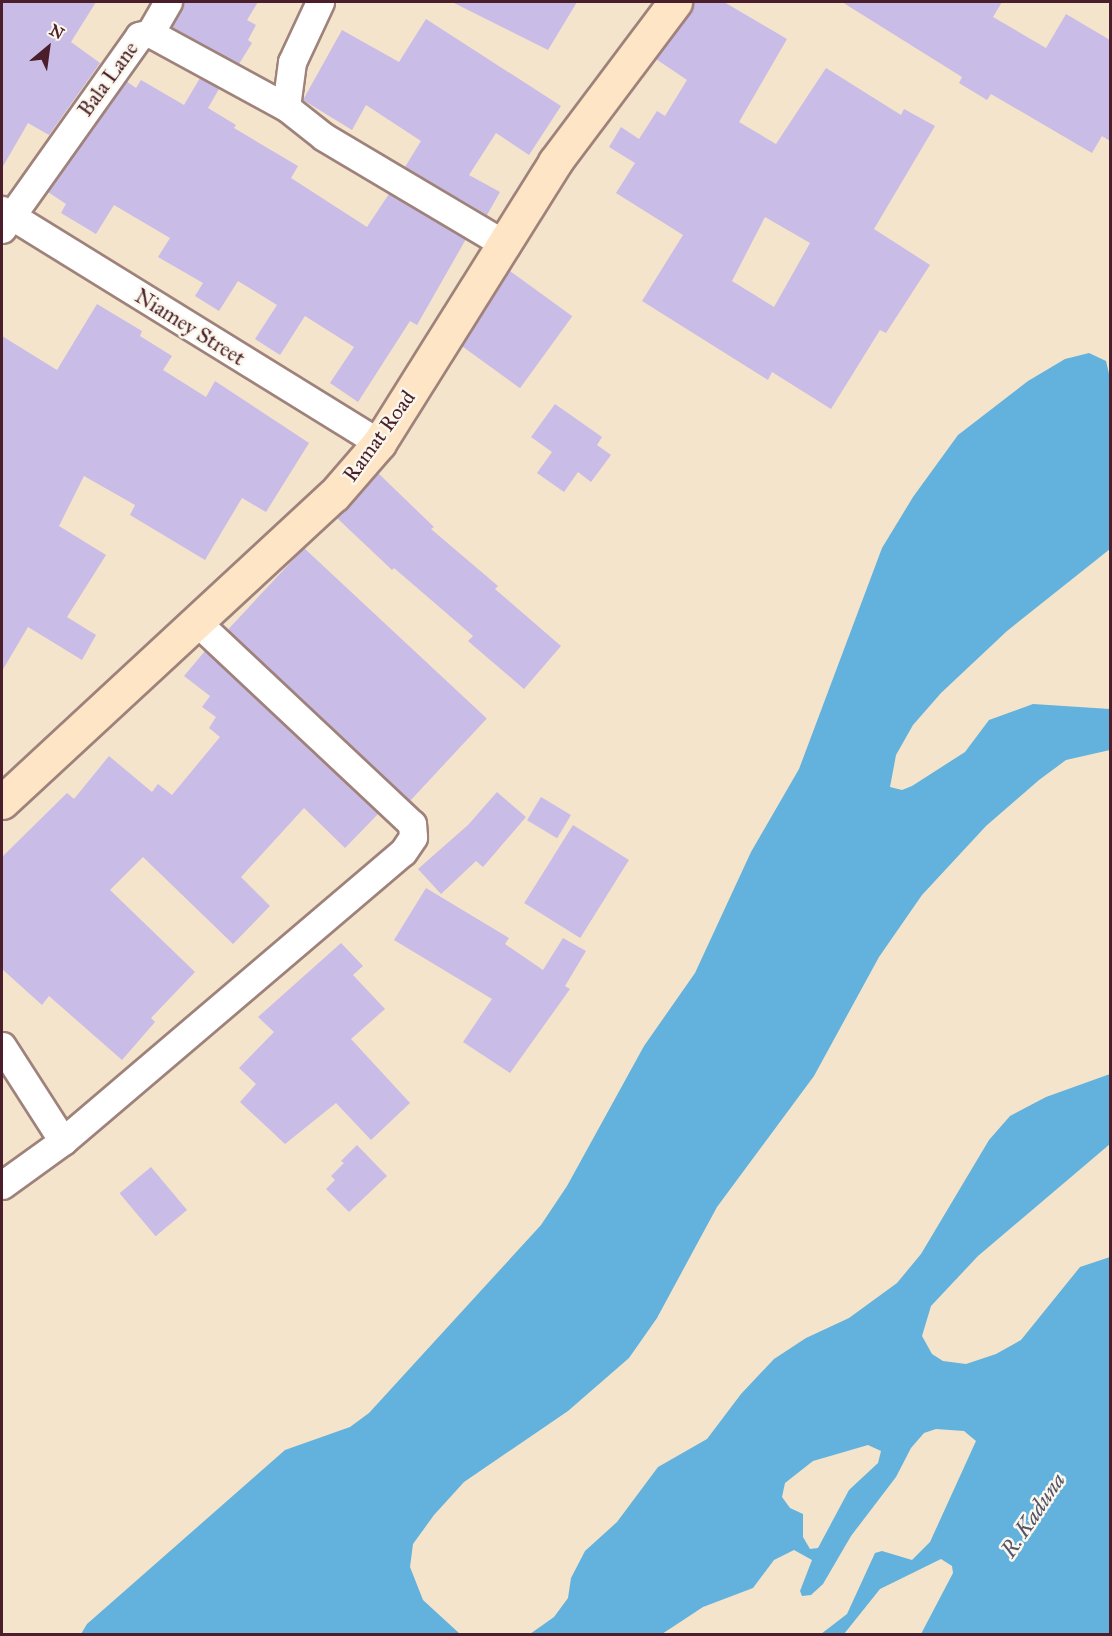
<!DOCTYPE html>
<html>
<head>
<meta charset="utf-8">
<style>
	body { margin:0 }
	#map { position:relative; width:1112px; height:1636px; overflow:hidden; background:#f4e4cb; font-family:"IM FELL Great Primer",serif }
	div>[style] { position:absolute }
	.water>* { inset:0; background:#62b2dd }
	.building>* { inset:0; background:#c9bce7; transform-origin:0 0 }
	.roads { filter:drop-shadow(2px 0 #9f827b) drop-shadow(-2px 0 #9f827b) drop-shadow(0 2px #9f827b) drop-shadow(0 -2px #9f827b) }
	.street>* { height:27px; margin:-13.5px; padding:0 13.5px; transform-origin:13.5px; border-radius:13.5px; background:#fff }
	.secondary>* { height:33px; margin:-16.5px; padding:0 16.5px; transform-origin:16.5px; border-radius:16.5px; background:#fde5c5 }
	span { translate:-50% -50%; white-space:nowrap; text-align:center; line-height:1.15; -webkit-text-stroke:5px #fbf7ec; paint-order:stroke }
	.street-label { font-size:21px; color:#4a1f2b }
	.water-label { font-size:22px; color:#525269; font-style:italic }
	.frame { position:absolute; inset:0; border:3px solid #4a1f2b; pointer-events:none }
	.north { position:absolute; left:18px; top:18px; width:60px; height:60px; -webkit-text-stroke:4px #fbf7ec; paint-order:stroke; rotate:29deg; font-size:16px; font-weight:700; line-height:24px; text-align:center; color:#4a1f2b }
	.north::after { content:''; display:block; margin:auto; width:21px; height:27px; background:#4a1f2b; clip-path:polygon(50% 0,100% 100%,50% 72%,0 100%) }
</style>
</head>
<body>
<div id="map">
	<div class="water">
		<i style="clip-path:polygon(1089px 353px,1106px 361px,1110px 378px,1110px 549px,1007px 631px,941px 693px,913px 725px,896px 755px,890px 787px,902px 790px,912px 786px,965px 752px,989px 720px,1033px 704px,1110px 709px,1110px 750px,1066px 760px,1039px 780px,986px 826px,922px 895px,879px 957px,814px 1076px,717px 1207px,657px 1318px,629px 1358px,568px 1411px,464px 1482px,434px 1515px,413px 1544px,410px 1567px,423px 1600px,460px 1634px,81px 1634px,87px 1624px,285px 1450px,350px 1427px,369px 1413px,541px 1225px,567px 1186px,644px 1046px,695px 973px,751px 852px,799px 769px,882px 548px,913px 497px,958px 435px,1028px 381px,1065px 359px)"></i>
		<i style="clip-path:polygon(evenodd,1110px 1074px,1110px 1144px,978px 1256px,931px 1306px,922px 1336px,932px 1354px,943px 1361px,966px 1364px,996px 1354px,1021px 1340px,1080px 1267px,1110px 1257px,1110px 1634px,921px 1634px,953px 1573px,952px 1566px,941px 1559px,880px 1589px,844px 1634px,821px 1634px,847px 1614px,875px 1553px,882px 1551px,912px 1560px,930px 1542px,976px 1441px,964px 1431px,936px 1429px,924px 1433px,911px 1448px,896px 1477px,851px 1536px,823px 1584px,811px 1595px,802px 1596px,800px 1591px,812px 1560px,794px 1550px,774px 1560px,753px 1588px,703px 1607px,662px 1634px,530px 1634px,554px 1617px,568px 1598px,571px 1578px,585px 1551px,617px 1522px,658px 1467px,707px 1439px,741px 1394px,774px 1359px,806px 1338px,849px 1318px,897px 1283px,921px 1254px,989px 1140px,1010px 1116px,1046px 1097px,1110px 1074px,868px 1445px,881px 1451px,878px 1463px,849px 1490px,818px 1548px,810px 1549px,803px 1537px,803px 1514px,790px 1508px,782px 1497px,785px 1483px,813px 1461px,868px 1445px)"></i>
	</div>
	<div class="building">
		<i style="clip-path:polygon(2px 2px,96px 2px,71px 42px,100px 63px,49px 135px,28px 123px,2px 168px)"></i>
		<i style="clip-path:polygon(184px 2px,258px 2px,247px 20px,256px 25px,248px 40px,252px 43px,239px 64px,172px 27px)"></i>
		<i style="clip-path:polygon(452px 2px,577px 2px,548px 50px)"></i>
		<i style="clip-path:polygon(evenodd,693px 2px,724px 2px,787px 39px,739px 122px,776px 144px,826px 68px,901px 115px,904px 109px,935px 126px,874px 229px,930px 265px,886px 333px,880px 330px,831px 409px,772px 372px,768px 380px,642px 301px,683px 235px,616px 193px,635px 163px,609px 147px,621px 127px,639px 139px,657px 111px,665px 116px,687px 80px,656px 59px,690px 13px,693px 2px,765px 217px,810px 243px,774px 307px,732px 281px,765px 217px)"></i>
		<i style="clip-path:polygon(842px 2px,1002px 2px,993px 17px,1046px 48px,1066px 14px,1110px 40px,1110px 141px,1102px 136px,1092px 153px,991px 94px,987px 100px,959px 83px,962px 77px)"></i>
		<i style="clip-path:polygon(426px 19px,561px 106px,529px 155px,496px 133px,469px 175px,500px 192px,487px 215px,405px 167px,421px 141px,366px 105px,352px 130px,303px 100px,342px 30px,399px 62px)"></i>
		<i style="clip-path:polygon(200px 78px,219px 89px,208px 108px,236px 125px,234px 128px,298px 166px,291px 178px,367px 227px,389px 194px,466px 239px,417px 325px,410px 321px,358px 402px,330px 383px,354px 347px,305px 316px,280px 355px,255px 339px,277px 305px,238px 281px,219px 311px,195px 296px,203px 283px,158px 257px,170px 238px,114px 205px,96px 234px,61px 213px,66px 204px,48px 192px,126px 81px,136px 88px,141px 80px,184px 105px)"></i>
		<i style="left:510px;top:271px;width:77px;height:89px;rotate:36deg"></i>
		<i style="clip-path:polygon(97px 304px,142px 331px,140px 336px,172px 356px,163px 370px,206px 397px,215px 381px,309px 443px,266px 512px,242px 498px,205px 560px,130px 515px,135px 505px,84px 476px,59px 526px,106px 555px,67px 617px,96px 635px,82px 660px,28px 627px,2px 671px,2px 336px,57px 370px)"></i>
		<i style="clip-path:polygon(555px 404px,602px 437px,597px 445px,611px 455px,591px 482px,578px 472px,564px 492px,537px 473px,552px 452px,531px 437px)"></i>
		<i style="clip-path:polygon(378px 473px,434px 527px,431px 529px,498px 586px,495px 589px,561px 646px,524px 689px,468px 641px,473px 636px,394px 568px,392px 570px,337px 518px)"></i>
		<i style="left:304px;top:548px;width:250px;height:112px;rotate:43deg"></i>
		<i style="clip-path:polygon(205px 651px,378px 814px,345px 848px,304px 808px,241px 877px,270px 906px,233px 944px,143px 857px,110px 890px,195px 972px,151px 1018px,155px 1022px,122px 1060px,49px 996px,42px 1005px,2px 969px,2px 857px,67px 793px,74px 799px,109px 756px,152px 792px,158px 784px,172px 795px,220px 737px,209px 728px,216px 717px,202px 707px,210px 696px,184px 676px)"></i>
		<i style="clip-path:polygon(497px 792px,526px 817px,483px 867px,476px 861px,441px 894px,418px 869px,468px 825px)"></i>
		<i style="left:541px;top:797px;width:35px;height:27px;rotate:31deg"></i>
		<i style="left:573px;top:825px;width:66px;height:92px;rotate:32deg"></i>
		<i style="clip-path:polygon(426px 888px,509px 938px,505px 944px,543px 970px,563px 938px,586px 951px,565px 986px,570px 989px,510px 1073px,463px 1042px,492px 999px,394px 940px)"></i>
		<i style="clip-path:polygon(341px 943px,363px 966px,353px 975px,385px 1009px,351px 1039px,410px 1103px,371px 1140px,336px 1103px,285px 1144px,240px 1102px,256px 1084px,239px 1068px,274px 1032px,258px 1017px)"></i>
		<i style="clip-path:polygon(357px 1145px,387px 1176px,349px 1212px,326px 1189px,335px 1180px,331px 1176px,344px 1163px,341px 1161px)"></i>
		<i style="left:151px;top:1167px;width:56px;height:41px;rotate:50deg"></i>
	</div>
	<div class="roads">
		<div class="street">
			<i style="left:320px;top:2px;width:66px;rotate:115deg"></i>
			<i style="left:292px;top:62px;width:45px;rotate:97.6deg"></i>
			<i style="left:286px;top:107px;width:48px;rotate:38.3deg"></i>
			<i style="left:324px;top:137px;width:212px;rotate:30.7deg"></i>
			<i style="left:150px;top:33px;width:36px;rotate:-60deg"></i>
			<i style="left:2px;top:210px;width:443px;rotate:31.7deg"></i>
			<i style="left:2px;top:229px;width:237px;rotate:-54.6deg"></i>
			<i style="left:139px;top:36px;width:11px;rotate:-15deg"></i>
			<i style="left:150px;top:33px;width:155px;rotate:28.6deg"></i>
			<i style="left:2px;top:1046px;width:113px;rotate:57.3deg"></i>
			<i style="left:2px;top:1185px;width:75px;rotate:-35.8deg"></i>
			<i style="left:63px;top:1141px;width:446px;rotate:-40.4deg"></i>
			<i style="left:403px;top:852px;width:18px;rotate:-56deg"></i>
			<i style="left:413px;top:837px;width:13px;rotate:-94deg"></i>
			<i style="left:412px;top:824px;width:296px;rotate:-136.8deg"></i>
		</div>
		<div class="secondary">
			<i style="left:2px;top:802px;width:452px;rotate:-42.8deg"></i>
			<i style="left:334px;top:495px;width:69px;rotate:-49.1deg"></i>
			<i style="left:379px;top:443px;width:332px;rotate:-57.9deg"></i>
			<i style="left:555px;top:162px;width:200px;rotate:-53.1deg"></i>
		</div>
	</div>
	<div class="street-label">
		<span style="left:108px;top:79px;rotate:-54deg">Bala Lane</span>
		<span style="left:190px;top:327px;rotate:32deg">Niamey Street</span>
		<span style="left:379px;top:436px;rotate:-54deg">Ramat Road</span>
	</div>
	<div class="water-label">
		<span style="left:1033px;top:1515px;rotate:-56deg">R. Kaduna</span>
	</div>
	<div class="frame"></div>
	<div class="north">N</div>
</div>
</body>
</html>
